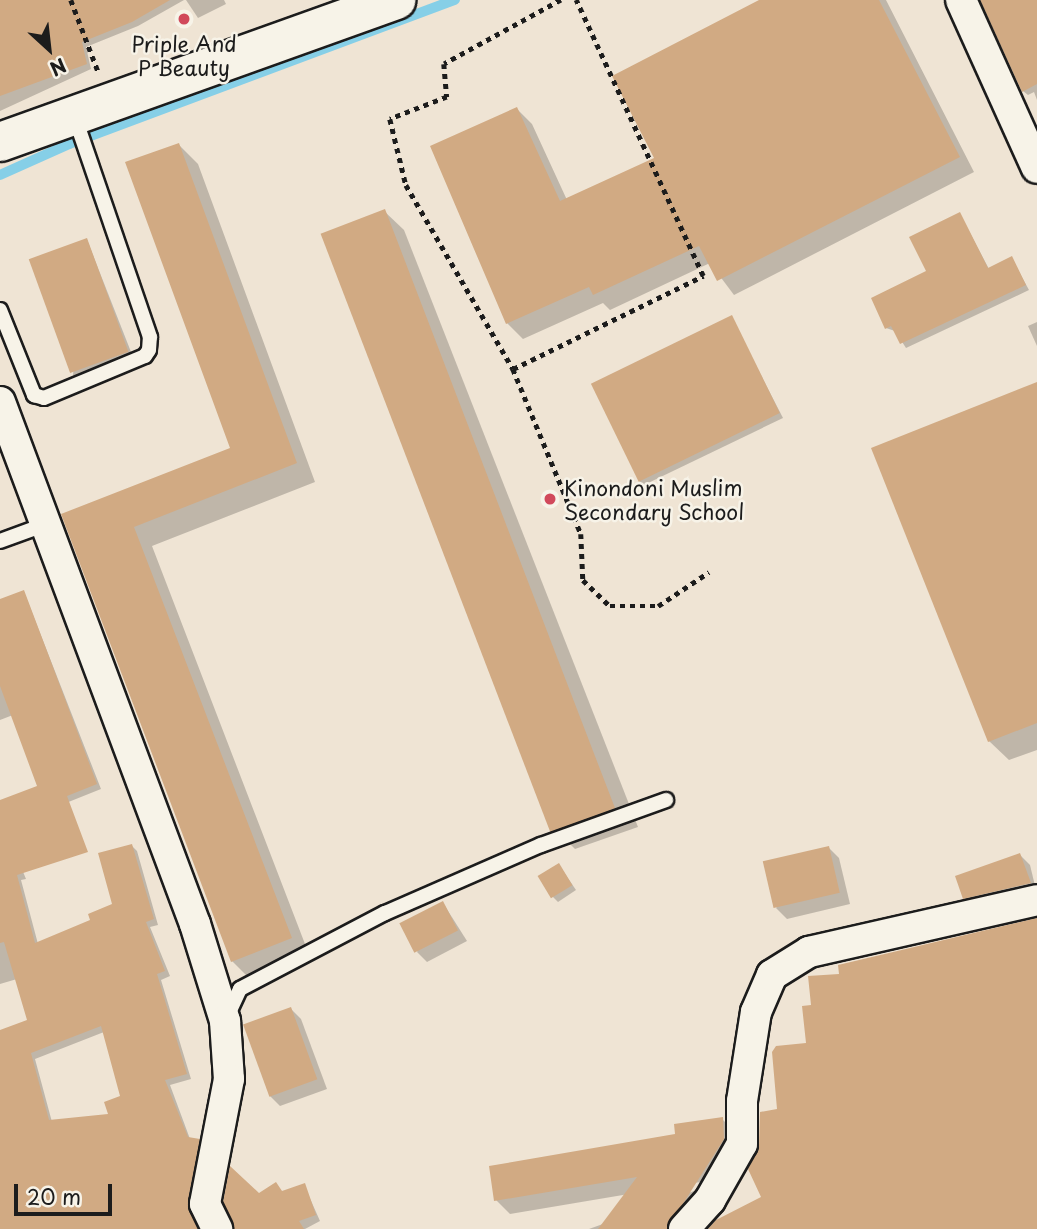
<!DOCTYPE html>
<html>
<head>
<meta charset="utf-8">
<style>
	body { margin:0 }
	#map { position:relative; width:1037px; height:1229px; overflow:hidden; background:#efe4d4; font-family:"Playpen Sans",sans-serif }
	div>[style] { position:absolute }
	.shadow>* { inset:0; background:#0003 }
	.stream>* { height:10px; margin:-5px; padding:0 5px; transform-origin:5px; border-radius:5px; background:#86cfe7 }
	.building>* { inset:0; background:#d1aa83; transform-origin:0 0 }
	.path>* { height:4.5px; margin-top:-2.25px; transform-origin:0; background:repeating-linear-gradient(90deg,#1c1c1c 0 5px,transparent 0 10px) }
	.roads { filter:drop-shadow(2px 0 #1c1c1c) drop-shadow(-2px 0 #1c1c1c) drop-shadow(0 2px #1c1c1c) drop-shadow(0 -2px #1c1c1c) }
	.lane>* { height:14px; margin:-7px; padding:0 7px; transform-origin:7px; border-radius:7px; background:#f7f3e8 }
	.street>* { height:30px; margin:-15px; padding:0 15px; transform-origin:15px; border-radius:15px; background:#f7f3e8 }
	.secondary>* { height:38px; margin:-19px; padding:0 19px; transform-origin:19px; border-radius:19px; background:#f7f3e8 }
	.dots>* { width:19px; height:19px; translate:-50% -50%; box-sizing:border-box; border:4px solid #f7f3e8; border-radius:50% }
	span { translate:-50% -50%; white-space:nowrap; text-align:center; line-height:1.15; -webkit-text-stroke:5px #f7f3e8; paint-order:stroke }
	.poi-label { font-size:21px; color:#1c1c1c }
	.left { translate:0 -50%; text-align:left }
	.north { position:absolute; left:14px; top:14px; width:70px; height:70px; -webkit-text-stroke:5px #f7f3e8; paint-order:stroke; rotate:153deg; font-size:19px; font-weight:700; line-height:28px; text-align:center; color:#1c1c1c }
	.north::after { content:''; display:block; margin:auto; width:24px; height:32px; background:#1c1c1c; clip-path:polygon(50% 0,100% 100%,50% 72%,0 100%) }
	.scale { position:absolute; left:14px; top:1184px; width:98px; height:32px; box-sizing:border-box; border:4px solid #1c1c1c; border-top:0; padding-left:9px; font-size:21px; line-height:24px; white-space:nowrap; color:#1c1c1c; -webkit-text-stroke:5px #f7f3e8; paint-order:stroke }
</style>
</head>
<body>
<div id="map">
	<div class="shadow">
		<i style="clip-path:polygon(0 0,184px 0,138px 26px,86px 47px,91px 69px,0 111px)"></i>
		<i style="clip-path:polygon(186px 0,224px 0,226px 4px,198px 18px)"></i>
		<i style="clip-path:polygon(763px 0,886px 0,974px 172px,734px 295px,710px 263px,610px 310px,603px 303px,523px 339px,507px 323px,433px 147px,517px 109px,532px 124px,567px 200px,656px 158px)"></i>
		<i style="clip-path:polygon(982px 0,1037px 0,1037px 100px,1034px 92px,1028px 95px,1023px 91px)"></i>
		<i style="clip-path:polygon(179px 145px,198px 164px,315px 482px,152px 546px,310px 957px,251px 980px,232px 961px,63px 515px,232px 449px)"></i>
		<i style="clip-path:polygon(384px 211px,404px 230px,638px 827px,575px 849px,555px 829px)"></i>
		<i style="clip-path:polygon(960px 214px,989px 269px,1012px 259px,1029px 290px,906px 348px,895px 331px,886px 328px,928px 272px)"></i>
		<i style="clip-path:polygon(87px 240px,133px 357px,78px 380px,73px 375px)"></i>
		<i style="clip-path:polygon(731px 317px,783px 418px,644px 485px,639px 481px)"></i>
		<i style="clip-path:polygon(1037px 322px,1037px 346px,1028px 326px)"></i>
		<i style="clip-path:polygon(1037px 383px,1037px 750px,1009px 760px,989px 741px)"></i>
		<i style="clip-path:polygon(24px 592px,101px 789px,51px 809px,13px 715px,0 720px,0 601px)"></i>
		<i style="clip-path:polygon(evenodd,0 816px,26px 879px,21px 880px,38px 944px,92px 921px,114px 905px,132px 846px,137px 851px,158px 925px,150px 927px,170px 976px,161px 980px,191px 1079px,170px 1085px,190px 1139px,204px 1146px,192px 1208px,200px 1229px,0 1229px,0 1033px,29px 1021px,17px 979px,0 984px,0 816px,104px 1032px,122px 1097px,111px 1116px,52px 1122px,35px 1059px,104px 1032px)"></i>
		<i style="clip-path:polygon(829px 848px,839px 858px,850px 904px,787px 919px,776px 908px)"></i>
		<i style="clip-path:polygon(1020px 855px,1030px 865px,1037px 894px,975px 908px,964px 898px)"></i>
		<i style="clip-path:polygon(559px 865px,576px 890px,558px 902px,553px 897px)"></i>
		<i style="clip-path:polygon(443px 903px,467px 941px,427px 962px,417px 952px)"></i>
		<i style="clip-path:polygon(291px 1009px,301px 1019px,327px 1089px,280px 1106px,270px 1096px)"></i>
		<i style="clip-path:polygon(722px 1119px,736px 1133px,724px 1178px,510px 1214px,496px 1200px)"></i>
		<i style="clip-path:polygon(276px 1184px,283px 1193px,304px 1185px,320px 1221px,305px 1229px,234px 1229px,235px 1222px,259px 1195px)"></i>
		<i style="clip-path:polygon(694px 1191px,699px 1196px,675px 1229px,589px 1229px)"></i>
	</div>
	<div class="stream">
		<i style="left:0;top:175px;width:76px;rotate:-24.2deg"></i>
		<i style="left:69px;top:144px;width:412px;rotate:-20.5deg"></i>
	</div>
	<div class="building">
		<i style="clip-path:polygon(0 0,170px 0,132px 22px,82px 42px,87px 64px,0 96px)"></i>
		<i style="clip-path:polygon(759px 0,879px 0,960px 157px,717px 281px,699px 246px,593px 295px,589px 287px,506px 324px,430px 146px,517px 107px,560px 201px,654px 158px,612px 76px)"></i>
		<i style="clip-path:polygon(980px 0,1037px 0,1037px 84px,1022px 92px)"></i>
		<i style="clip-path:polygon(179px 143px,297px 463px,134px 527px,292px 938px,231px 962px,61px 514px,230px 448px,125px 162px)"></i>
		<i style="left:385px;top:209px;width:642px;height:69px;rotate:69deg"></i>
		<i style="clip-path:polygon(960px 212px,988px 268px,1012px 256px,1026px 285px,900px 344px,891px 326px,885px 329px,871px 298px,926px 271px,909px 237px)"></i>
		<i style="left:87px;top:238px;width:121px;height:62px;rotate:70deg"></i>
		<i style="left:732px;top:315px;width:109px;height:157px;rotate:64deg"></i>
		<i style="clip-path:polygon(1037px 382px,1037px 723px,988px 742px,871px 448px)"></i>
		<i style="clip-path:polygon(evenodd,24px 590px,97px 784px,67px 796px,88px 852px,17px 875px,35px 943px,90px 920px,88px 914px,112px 904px,98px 853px,132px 844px,154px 919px,146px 922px,165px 971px,157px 974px,187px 1074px,165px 1080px,188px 1137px,200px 1139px,188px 1201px,198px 1229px,0 1229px,0 1030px,27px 1020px,4px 942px,0 943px,0 800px,37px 786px,0 686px,0 599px,24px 590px,101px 1026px,120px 1096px,104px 1102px,108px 1114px,49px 1120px,31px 1053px,101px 1026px)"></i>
		<i style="left:829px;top:846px;width:48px;height:68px;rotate:77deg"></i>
		<i style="clip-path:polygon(1020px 853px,1031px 883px,963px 899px,955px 876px)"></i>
		<i style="left:559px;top:863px;width:26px;height:25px;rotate:59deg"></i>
		<i style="left:443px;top:901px;width:33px;height:49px;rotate:63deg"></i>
		<i style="clip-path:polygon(1037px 918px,1037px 1229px,708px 1229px,716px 1220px,761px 1197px,748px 1169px,759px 1145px,760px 1112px,777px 1109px,772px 1052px,776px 1046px,806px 1043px,802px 1006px,811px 1005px,808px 976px,839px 974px,838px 965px)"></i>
		<i style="left:291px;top:1007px;width:77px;height:51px;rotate:70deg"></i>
		<i style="clip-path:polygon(723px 1117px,724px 1139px,667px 1229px,598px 1229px,637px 1177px,494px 1201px,489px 1166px,675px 1134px,674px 1124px)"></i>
		<i style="clip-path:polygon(230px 1166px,259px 1193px,276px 1182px,282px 1191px,305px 1183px,316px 1215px,299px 1221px,304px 1229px,234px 1229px,223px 1202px)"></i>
	</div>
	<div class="path">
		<i style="left:71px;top:0;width:76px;rotate:69.2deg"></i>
		<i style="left:561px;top:0;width:133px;rotate:151.3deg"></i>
		<i style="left:444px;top:64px;width:33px;rotate:85deg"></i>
		<i style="left:447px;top:97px;width:61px;rotate:158.9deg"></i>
		<i style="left:390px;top:119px;width:68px;rotate:76.4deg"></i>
		<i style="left:406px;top:185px;width:213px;rotate:59.8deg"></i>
		<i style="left:513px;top:369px;width:178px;rotate:67.6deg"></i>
		<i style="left:581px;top:534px;width:46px;rotate:87.5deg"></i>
		<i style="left:583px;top:580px;width:37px;rotate:44deg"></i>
		<i style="left:610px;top:606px;width:48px"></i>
		<i style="left:658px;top:606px;width:61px;rotate:-33.7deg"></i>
		<i style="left:513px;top:369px;width:212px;rotate:-26.1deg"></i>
		<i style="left:703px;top:276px;width:304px;rotate:-114.7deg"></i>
	</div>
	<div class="roads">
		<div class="lane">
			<i style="left:0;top:310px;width:92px;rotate:68.2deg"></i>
			<i style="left:34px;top:395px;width:10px;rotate:17deg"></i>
			<i style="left:44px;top:398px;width:109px;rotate:-22.6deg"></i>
			<i style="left:145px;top:356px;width:7px;rotate:-56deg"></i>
			<i style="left:149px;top:350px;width:13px;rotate:-86deg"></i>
			<i style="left:150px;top:337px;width:231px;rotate:-108.9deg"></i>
			<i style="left:0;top:541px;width:47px;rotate:-20deg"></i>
			<i style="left:226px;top:1019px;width:33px;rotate:-65deg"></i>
			<i style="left:240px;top:989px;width:164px;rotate:-27.7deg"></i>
			<i style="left:385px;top:913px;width:170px;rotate:-23.6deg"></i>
			<i style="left:541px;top:845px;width:133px;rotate:-19.8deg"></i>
		</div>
		<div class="street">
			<i style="left:961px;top:0;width:184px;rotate:65.7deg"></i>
			<i style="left:0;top:402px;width:557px;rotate:69.52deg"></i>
			<i style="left:195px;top:924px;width:102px;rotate:72.8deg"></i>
			<i style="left:225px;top:1021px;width:58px;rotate:86.1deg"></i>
			<i style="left:229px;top:1079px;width:127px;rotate:100.9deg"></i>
			<i style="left:205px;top:1204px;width:28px;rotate:64deg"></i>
			<i style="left:684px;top:1229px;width:39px;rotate:-48deg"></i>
			<i style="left:710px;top:1200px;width:64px;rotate:-60.3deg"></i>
			<i style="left:742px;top:1144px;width:43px;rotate:-90deg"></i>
			<i style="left:742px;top:1101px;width:90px;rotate:-81.1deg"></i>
			<i style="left:756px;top:1012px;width:40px;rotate:-66.6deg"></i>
			<i style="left:772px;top:975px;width:44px;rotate:-31.9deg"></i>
			<i style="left:809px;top:952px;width:234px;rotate:-12.8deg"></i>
		</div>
		<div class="secondary">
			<i style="left:0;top:142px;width:421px;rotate:-19.7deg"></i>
		</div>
	</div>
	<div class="dots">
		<i style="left:184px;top:19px;background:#d1495b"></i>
		<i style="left:550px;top:499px;background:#d1495b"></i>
	</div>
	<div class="poi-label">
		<span style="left:184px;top:55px">Priple And<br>P Beauty</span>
		<span class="left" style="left:564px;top:499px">Kinondoni Muslim<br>Secondary School</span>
	</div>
	<div class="north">N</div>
	<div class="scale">20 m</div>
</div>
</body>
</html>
